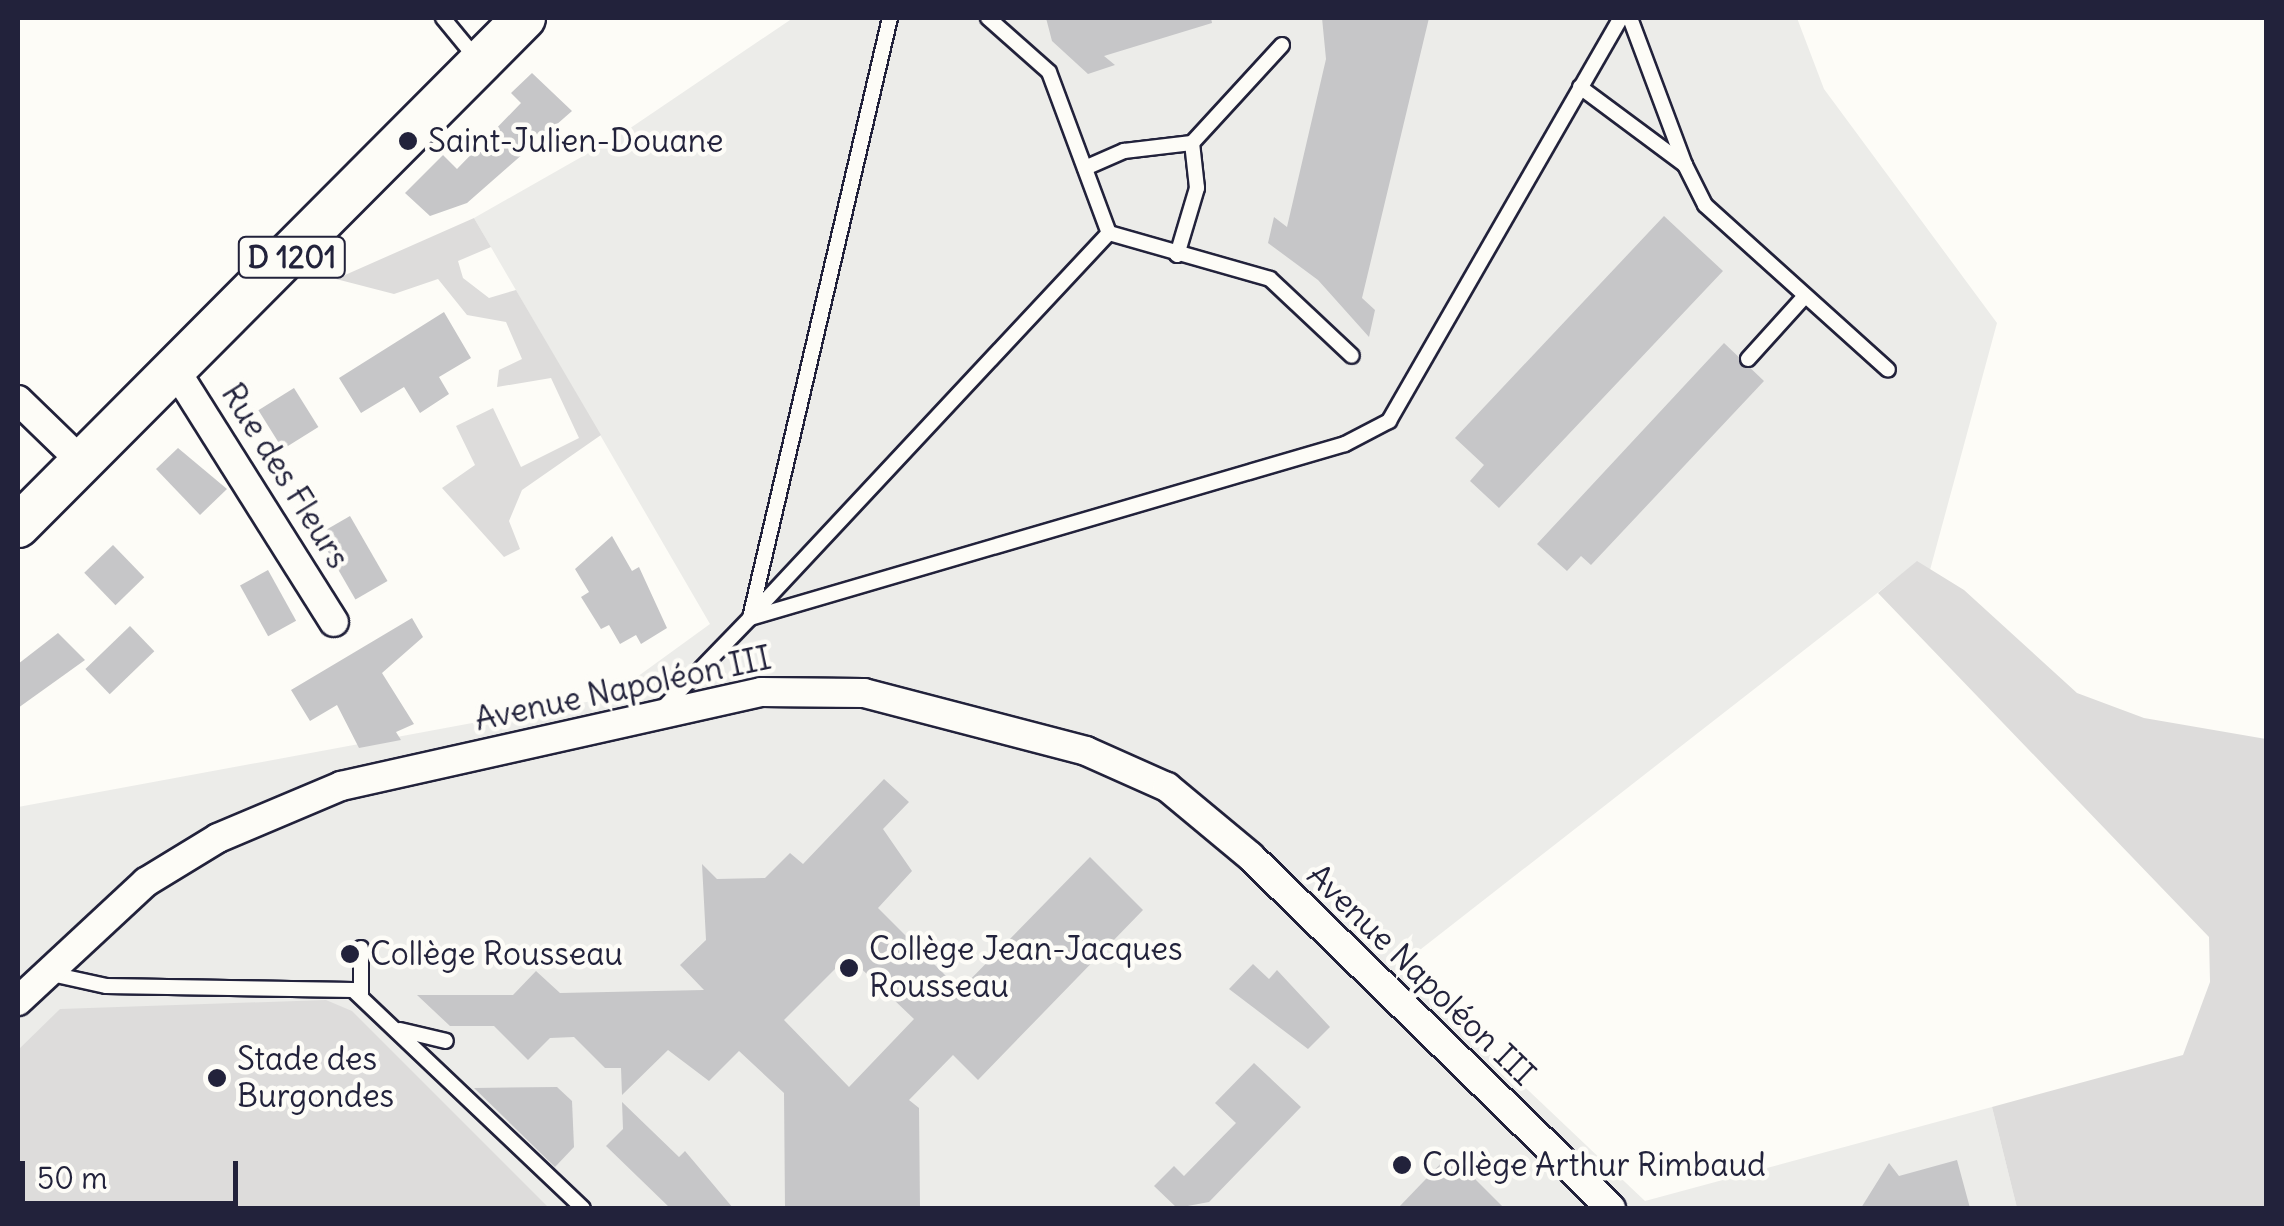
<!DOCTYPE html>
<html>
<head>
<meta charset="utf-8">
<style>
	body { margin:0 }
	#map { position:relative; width:2284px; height:1226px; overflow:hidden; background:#fdfcf7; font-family:Delius,sans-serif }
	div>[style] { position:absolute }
	.built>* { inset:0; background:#ecece9 }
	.green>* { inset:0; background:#dddcdb }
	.building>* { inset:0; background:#c6c6c8; transform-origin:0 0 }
	.roads { filter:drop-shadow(2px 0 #22223b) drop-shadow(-2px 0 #22223b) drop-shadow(0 2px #22223b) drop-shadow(0 -2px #22223b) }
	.lane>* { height:14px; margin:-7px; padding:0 7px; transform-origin:7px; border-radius:7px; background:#fdfcf7 }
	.street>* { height:28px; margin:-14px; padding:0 14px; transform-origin:14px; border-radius:14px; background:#fdfcf7 }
	.primary>* { height:42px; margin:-21px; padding:0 21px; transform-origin:21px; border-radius:21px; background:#fdfcf7 }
	.dots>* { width:28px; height:28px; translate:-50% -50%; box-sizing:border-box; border:5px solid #fdfcf7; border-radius:50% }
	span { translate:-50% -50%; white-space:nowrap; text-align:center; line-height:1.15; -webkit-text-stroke:9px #fdfcf7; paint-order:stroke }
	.shield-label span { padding:2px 8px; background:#fdfcf7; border:2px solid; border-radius:8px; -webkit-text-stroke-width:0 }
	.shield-label { font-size:30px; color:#22223b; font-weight:700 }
	.poi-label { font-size:32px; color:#22223b }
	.left { translate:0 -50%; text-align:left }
	.street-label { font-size:32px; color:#22223b }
	.frame { position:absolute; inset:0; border:20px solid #22223b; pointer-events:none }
	.scale { position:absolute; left:20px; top:1161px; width:218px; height:45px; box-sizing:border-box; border:5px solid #22223b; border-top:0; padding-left:12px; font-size:30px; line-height:35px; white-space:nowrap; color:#22223b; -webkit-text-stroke:8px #fdfcf7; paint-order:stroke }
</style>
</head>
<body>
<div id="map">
	<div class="built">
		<i style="clip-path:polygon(793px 18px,1797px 18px,1824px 89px,1997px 323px,1930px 570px,1917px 562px,1398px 967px,1645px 1201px,1992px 1107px,2017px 1208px,18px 1208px,18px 807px,608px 698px,710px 624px,474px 218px,620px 135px)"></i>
	</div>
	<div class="green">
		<i style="clip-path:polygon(474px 218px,491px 247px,458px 261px,463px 278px,489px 298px,516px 290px,601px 435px,522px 490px,509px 521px,520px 549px,504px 557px,442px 488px,475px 465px,456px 426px,493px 408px,521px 467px,579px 438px,551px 378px,497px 387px,499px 370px,522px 359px,506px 322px,467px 315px,438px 279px,394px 294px,336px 279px)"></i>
		<i style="clip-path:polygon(1917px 561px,1964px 590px,2077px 693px,2144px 718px,2266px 739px,2266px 1208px,2017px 1208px,1992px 1107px,2183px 1055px,2210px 982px,2209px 937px,1878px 593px)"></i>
		<i style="clip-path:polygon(326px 1000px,352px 1011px,549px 1208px,18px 1208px,18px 1050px,60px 1009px)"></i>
	</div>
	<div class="building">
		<i style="clip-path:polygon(1046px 18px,1211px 18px,1212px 23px,1104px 56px,1115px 65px,1088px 74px,1052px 41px)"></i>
		<i style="clip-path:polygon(1322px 18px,1429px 18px,1362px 298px,1375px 310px,1369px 337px,1318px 280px,1268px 243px,1274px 217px,1287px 227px,1326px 59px)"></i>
		<i style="clip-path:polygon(532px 73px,572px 111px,467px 203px,430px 216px,405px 193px,443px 155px,457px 169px,521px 103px,511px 93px)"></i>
		<i style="clip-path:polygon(1664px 216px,1723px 271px,1499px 508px,1470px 481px,1484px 465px,1455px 438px)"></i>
		<i style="clip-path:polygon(444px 312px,471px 358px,439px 377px,449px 394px,420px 413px,404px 387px,361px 413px,339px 378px)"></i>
		<i style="clip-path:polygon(1724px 343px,1764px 381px,1591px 565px,1581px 556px,1567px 571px,1537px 544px)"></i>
		<i style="left:294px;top:388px;width:46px;height:42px;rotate:58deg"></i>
		<i style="clip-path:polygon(178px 448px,227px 489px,200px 515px,156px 469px)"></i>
		<i style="left:350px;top:516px;width:75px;height:37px;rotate:60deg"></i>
		<i style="clip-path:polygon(612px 536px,632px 571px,639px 567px,667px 628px,641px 644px,636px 635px,620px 644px,609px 625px,601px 629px,581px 597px,589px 592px,575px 569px)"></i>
		<i style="left:113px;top:545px;width:45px;height:40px;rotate:46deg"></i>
		<i style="left:268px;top:570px;width:58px;height:32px;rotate:61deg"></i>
		<i style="clip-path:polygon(412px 618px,423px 637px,382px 673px,414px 724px,396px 732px,401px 740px,359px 748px,337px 705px,310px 721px,291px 690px)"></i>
		<i style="left:130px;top:626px;width:35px;height:62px;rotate:46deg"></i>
		<i style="clip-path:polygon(58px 633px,85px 660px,18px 708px,18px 664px)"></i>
		<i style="clip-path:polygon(evenodd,884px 779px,909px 802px,883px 829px,912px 871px,878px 908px,960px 990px,1090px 857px,1143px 910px,978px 1080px,953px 1055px,909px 1100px,919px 1108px,920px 1208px,785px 1208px,784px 1093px,739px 1051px,709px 1081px,668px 1050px,622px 1095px,621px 1068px,605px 1068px,574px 1037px,550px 1038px,528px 1060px,494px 1026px,450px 1026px,417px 995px,513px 995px,536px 971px,560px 993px,704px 990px,680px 965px,706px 940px,702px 864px,717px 879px,765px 878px,790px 853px,803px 864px,884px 779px,848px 956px,914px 1019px,849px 1087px,784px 1020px,848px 956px)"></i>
		<i style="clip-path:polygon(1253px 964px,1269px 979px,1277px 970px,1330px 1027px,1308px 1049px,1229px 989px)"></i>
		<i style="clip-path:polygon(1254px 1063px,1301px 1107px,1209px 1202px,1177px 1208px,1154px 1186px,1174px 1166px,1184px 1176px,1236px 1123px,1215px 1103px)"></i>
		<i style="clip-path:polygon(557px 1087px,572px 1101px,574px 1147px,555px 1167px,474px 1088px)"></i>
		<i style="clip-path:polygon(622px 1102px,679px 1157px,685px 1151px,733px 1208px,670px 1208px,606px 1146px,623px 1129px)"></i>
		<i style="clip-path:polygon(1449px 1155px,1475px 1179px,1504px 1208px,1398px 1208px)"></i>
		<i style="clip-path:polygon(1957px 1160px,1970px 1208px,1861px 1208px,1889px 1163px,1899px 1176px)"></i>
	</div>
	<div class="roads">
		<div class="lane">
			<i style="left:443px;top:18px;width:52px;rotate:50.5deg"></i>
			<i style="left:988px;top:18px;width:81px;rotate:41.5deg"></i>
			<i style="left:1049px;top:72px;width:172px;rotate:69.6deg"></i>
			<i style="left:1109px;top:233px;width:167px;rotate:15.9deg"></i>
			<i style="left:1270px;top:279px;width:112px;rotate:43.2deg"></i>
			<i style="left:1580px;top:87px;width:131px;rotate:36.6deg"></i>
			<i style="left:1685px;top:165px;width:157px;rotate:-110.5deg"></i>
			<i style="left:1685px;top:165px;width:45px;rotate:63.4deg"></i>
			<i style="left:1705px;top:205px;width:246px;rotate:42deg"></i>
			<i style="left:1085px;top:168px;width:43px;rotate:-23.6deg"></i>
			<i style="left:1124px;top:151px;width:68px;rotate:-6.7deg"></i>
			<i style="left:1192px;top:143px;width:133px;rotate:-47.4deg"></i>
			<i style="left:1177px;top:255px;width:70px;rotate:-73.4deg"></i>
			<i style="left:1197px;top:188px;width:45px;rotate:-96.3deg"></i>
			<i style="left:1748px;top:359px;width:85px;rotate:-47.9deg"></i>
			<i style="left:750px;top:617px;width:526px;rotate:-46.93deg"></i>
			<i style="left:750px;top:618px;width:620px;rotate:-16.3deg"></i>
			<i style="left:1345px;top:444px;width:50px;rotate:-27.6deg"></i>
			<i style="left:1389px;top:421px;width:465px;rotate:-60.1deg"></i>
			<i style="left:660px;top:711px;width:129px;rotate:-45.9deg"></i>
			<i style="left:750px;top:618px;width:616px;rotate:-76.87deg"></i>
			<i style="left:47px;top:973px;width:60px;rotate:12.4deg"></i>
			<i style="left:106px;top:986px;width:247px;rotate:0.9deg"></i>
			<i style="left:353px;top:990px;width:317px;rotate:43.5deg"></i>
			<i style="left:361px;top:994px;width:46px;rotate:-90deg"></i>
			<i style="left:400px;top:1030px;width:47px;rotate:13.4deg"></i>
		</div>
		<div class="street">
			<i style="left:174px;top:368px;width:300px;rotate:57.8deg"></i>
			<i style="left:18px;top:400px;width:88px;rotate:44.1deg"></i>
			<i style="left:18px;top:1001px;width:175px;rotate:-42.9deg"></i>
			<i style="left:146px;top:882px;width:84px;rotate:-31.4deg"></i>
			<i style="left:218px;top:838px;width:134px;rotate:-22.9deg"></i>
			<i style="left:341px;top:786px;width:430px;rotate:-12.6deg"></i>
			<i style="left:761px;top:692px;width:103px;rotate:0.6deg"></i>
			<i style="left:864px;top:693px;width:229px;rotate:14.6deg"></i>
			<i style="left:1086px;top:751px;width:89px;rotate:24deg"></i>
			<i style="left:1167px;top:787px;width:108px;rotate:39.7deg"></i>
			<i style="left:1250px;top:856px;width:504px;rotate:44.28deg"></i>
		</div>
		<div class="primary">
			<i style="left:18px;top:526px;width:717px;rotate:-45.11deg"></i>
		</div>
	</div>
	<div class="dots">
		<i style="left:408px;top:141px;background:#22223b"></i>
		<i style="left:350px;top:954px;background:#22223b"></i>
		<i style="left:849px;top:968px;background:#22223b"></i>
		<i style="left:217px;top:1078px;background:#22223b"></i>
		<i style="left:1402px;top:1165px;background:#22223b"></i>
	</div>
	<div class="shield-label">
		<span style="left:292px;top:257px">D 1201</span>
	</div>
	<div class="poi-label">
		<span class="left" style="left:428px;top:141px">Saint-Julien-Douane</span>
		<span class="left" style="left:869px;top:968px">Collège Jean-Jacques<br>Rousseau</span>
		<span class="left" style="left:370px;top:954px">Collège Rousseau</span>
		<span class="left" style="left:237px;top:1078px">Stade des<br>Burgondes</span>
		<span class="left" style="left:1422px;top:1165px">Collège Arthur Rimbaud</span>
	</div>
	<div class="street-label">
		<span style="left:285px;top:476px;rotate:58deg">Rue des Fleurs</span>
		<span style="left:623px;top:689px;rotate:-12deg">Avenue Napoléon III</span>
		<span style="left:1421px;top:975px;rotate:44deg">Avenue Napoléon III</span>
	</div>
	<div class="frame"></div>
	<div class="scale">50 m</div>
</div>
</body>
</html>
